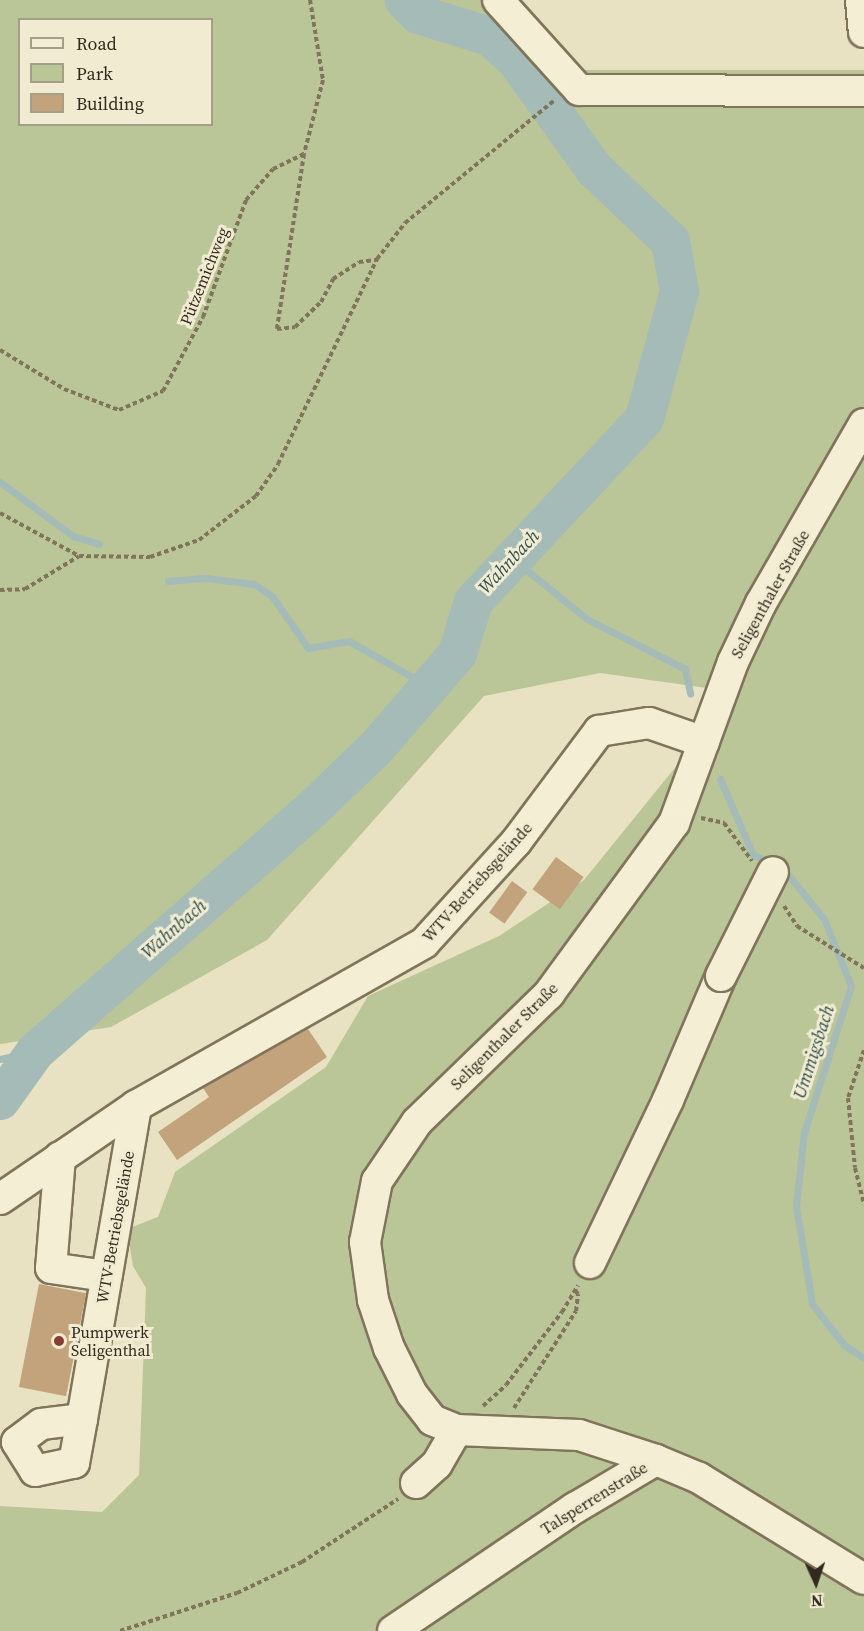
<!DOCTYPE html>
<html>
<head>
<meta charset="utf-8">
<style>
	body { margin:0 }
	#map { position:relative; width:864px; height:1631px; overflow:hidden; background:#e8e2c2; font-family:"Source Serif 4",serif }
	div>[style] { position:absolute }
	.green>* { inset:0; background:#bac598 }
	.stream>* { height:7px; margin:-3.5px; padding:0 3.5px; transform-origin:3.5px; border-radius:3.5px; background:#a4bbb8 }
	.river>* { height:39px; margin:-19.5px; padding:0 19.5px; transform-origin:19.5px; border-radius:19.5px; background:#a4bbb8 }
	.building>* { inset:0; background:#c2a37c; transform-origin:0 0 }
	.path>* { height:4px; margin-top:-2px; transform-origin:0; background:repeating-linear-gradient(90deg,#80745b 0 4.5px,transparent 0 7.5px) }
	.roads { filter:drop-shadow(2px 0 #80745b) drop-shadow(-2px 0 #80745b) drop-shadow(0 2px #80745b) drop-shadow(0 -2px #80745b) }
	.minor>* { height:30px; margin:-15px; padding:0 15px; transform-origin:15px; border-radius:15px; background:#f4efd4 }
	.bridges { filter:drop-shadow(2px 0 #80745b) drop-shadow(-2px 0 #80745b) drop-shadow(0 2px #80745b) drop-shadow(0 -2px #80745b) }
	.minor-bridge>* { height:30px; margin:-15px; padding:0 15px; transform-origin:15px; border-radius:15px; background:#f4efd4 }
	.dots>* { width:16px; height:16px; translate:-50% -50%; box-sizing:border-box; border:3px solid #f1ecd1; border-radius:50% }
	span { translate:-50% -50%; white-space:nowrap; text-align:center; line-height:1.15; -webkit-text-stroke:6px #f1ecd1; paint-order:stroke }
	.street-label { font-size:16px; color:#322a1e }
	.poi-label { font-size:16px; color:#322a1e }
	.left { translate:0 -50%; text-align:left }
	.water-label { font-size:18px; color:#2f4d50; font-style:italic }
	.legend { position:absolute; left:18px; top:18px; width:195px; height:108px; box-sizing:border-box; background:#f1ecd1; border:2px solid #a59e89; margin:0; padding:8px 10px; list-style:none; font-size:18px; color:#322a1e }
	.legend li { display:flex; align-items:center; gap:12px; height:30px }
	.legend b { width:30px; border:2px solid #a59e89 }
	.north { position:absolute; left:786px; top:1553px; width:60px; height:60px; -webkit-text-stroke:4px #f1ecd1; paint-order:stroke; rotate:177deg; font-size:16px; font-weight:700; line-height:24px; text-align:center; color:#322a1e }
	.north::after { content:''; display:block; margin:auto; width:21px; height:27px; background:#322a1e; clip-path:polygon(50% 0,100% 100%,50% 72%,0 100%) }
</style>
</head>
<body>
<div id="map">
	<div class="green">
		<i style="clip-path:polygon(evenodd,0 0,495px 0,568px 70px,864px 70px,864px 1631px,0 1631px,0 1506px,102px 1512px,139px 1475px,146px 1288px,133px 1266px,127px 1229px,158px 1217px,175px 1172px,326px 1067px,368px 996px,499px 936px,584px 880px,678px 764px,714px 689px,600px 673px,484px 696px,267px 940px,111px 1027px,0 1044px,0 0,20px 20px,212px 20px,212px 124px,20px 124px,20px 20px)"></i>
	</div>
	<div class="stream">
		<i style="left:0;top:482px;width:91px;rotate:36.5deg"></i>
		<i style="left:73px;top:536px;width:27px;rotate:17deg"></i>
		<i style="left:513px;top:559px;width:95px;rotate:39deg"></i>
		<i style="left:587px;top:619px;width:110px;rotate:27deg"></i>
		<i style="left:685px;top:669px;width:25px;rotate:78deg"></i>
		<i style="left:168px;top:581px;width:38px;rotate:-5deg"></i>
		<i style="left:206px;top:578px;width:48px;rotate:7.1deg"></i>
		<i style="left:254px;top:584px;width:22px;rotate:34deg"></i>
		<i style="left:272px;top:596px;width:63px;rotate:55.3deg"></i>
		<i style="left:308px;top:648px;width:42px;rotate:-9.7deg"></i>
		<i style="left:349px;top:641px;width:93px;rotate:29.6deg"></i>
		<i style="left:720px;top:779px;width:83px;rotate:66.5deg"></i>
		<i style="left:753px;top:855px;width:19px;rotate:21deg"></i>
		<i style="left:781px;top:866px;width:68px;rotate:50.9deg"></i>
		<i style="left:824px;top:919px;width:72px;rotate:68.1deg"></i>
		<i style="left:851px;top:986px;width:153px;rotate:107.8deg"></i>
		<i style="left:804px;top:1132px;width:74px;rotate:96.2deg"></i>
		<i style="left:796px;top:1206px;width:99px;rotate:80.7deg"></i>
		<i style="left:812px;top:1304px;width:52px;rotate:52deg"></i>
		<i style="left:844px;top:1345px;width:24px;rotate:33deg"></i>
		<i style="left:0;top:1059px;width:36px;rotate:-13deg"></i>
	</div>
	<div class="river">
		<i style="left:0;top:1100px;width:60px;rotate:-54.5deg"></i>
		<i style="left:35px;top:1051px;width:359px;rotate:-41.2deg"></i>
		<i style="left:305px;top:815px;width:98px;rotate:-43.8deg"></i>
		<i style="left:376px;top:747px;width:124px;rotate:-49.2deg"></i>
		<i style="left:457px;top:653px;width:54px;rotate:-72.9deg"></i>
		<i style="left:473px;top:601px;width:250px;rotate:-46.9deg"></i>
		<i style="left:644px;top:418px;width:132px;rotate:-74.6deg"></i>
		<i style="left:679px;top:291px;width:51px;rotate:-100.2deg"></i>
		<i style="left:670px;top:241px;width:105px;rotate:-136.5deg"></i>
		<i style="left:594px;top:169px;width:134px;rotate:-125.6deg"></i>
		<i style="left:516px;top:60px;width:36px;rotate:-138deg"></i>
		<i style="left:489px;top:36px;width:74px;rotate:-162.8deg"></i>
		<i style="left:418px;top:14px;width:20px;rotate:-135deg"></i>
	</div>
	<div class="building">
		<i style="left:556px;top:857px;width:34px;height:40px;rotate:36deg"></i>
		<i style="left:512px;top:881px;width:19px;height:39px;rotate:36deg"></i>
		<i style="clip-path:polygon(308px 1029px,327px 1057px,177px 1160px,158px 1132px,209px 1097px,203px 1088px)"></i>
		<i style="left:39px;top:1284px;width:48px;height:105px;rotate:11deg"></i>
	</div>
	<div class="path">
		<i style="left:310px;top:0;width:81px;rotate:80.8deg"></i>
		<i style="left:323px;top:80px;width:76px;rotate:104.4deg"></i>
		<i style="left:304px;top:154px;width:177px;rotate:98.8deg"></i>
		<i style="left:277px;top:329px;width:18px;rotate:-6deg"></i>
		<i style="left:295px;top:327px;width:36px;rotate:-44deg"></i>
		<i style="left:321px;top:302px;width:26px;rotate:-62deg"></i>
		<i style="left:333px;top:279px;width:31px;rotate:-33deg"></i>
		<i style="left:359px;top:262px;width:17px;rotate:-7deg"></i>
		<i style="left:0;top:350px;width:75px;rotate:31.4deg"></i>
		<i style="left:64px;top:389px;width:59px;rotate:20.9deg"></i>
		<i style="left:119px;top:410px;width:48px;rotate:-23.4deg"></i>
		<i style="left:163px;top:391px;width:84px;rotate:-61.6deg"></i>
		<i style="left:203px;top:317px;width:125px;rotate:-69.8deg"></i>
		<i style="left:246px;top:200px;width:41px;rotate:-48.9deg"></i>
		<i style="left:273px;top:169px;width:34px;rotate:-26deg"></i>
		<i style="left:0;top:513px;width:90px;rotate:28.6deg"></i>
		<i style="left:79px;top:556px;width:71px;rotate:0.8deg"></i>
		<i style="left:150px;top:557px;width:52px;rotate:-19.1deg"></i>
		<i style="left:199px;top:540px;width:72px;rotate:-37.7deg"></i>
		<i style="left:256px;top:496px;width:39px;rotate:-55deg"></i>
		<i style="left:278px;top:464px;width:228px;rotate:-64.2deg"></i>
		<i style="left:377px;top:259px;width:46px;rotate:-52.1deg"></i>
		<i style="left:405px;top:223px;width:195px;rotate:-39.4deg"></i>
		<i style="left:0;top:590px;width:25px;rotate:-2deg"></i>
		<i style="left:25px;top:589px;width:63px;rotate:-31.4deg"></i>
		<i style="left:701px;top:818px;width:24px;rotate:12deg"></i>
		<i style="left:724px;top:823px;width:47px;rotate:53.6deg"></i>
		<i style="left:784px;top:906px;width:24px;rotate:57deg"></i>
		<i style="left:797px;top:926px;width:79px;rotate:32.1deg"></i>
		<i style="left:864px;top:1050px;width:51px;rotate:108.4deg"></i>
		<i style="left:848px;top:1098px;width:70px;rotate:84.3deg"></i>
		<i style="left:855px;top:1168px;width:38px;rotate:76deg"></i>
		<i style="left:483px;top:1406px;width:31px;rotate:-42deg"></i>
		<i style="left:506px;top:1385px;width:92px;rotate:-52.5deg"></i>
		<i style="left:562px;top:1312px;width:31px;rotate:-59deg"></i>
		<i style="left:514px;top:1408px;width:115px;rotate:-57.4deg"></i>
		<i style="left:576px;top:1311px;width:17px;rotate:-83deg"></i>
		<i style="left:578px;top:1294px;width:5px;rotate:-127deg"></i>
		<i style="left:120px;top:1631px;width:123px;rotate:-18deg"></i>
		<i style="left:237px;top:1593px;width:72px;rotate:-25.5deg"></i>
		<i style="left:302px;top:1562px;width:115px;rotate:-33.3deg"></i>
	</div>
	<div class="roads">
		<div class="minor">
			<i style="left:498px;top:0;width:121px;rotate:48deg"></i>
			<i style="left:579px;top:90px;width:285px;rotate:0.2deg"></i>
			<i style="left:861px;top:0;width:32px;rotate:85deg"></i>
			<i style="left:864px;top:424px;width:207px;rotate:119.9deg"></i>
			<i style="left:761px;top:603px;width:65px;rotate:115.4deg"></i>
			<i style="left:733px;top:662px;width:171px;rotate:110.1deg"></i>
			<i style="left:674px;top:823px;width:212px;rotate:126.2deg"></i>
			<i style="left:549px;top:994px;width:184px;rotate:135.9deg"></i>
			<i style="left:417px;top:1122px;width:71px;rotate:124.1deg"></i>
			<i style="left:377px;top:1181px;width:62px;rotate:101.1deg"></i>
			<i style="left:365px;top:1242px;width:59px;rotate:82.1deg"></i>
			<i style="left:373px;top:1300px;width:51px;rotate:71.6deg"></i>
			<i style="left:389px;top:1348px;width:51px;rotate:63.4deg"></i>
			<i style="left:412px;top:1394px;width:33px;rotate:52deg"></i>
			<i style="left:432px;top:1420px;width:27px;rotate:22deg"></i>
			<i style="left:457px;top:1430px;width:122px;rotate:2.3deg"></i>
			<i style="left:579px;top:1435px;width:81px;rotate:18deg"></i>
			<i style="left:656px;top:1460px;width:47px;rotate:22.7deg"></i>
			<i style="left:699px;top:1478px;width:193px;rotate:31.5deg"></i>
			<i style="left:60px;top:1157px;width:111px;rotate:94.6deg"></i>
			<i style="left:51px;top:1268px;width:56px;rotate:8.3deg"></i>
			<i style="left:0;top:1199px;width:165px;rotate:-34.4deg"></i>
			<i style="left:136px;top:1106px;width:331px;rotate:-29.5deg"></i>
			<i style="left:424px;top:943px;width:137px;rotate:-47.7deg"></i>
			<i style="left:516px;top:842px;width:139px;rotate:-53.2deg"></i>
			<i style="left:599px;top:731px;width:51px;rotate:-9.1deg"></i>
			<i style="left:649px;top:723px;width:58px;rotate:19.1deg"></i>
			<i style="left:590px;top:1263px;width:181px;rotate:-64.4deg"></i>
			<i style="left:668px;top:1100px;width:135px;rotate:-66.9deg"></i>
			<i style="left:82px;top:1419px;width:41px;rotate:173deg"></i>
			<i style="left:41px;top:1424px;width:30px;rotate:143deg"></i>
			<i style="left:17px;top:1442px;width:34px;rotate:58deg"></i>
			<i style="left:35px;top:1471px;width:40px;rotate:-12deg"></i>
			<i style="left:74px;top:1463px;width:45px;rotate:-79.7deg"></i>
			<i style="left:82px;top:1419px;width:318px;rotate:-80.2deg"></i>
			<i style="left:416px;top:1483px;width:28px;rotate:-42deg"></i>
			<i style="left:437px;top:1464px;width:39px;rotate:-60deg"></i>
			<i style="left:393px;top:1631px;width:220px;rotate:-34.1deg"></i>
			<i style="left:575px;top:1508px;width:94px;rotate:-30.7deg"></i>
		</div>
	</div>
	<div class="bridges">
		<div class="minor-bridge">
			<i style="left:721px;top:976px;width:116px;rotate:-63.4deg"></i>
		</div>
	</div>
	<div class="dots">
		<i style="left:59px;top:1341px;background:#883d32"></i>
	</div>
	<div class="street-label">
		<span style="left:204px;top:276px;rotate:-68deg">Pützemichweg</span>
		<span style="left:770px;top:594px;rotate:-61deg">Seligenthaler Straße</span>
		<span style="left:477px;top:882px;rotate:-48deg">WTV-Betriebsgelände</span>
		<span style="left:504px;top:1036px;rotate:-45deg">Seligenthaler Straße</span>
		<span style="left:115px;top:1227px;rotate:-80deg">WTV-Betriebsgelände</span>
		<span style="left:594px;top:1498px;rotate:-32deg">Talsperrenstraße</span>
	</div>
	<div class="poi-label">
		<span class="left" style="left:71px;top:1341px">Pumpwerk<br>Seligenthal</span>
	</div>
	<div class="water-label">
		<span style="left:509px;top:562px;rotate:-47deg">Wahnbach</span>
		<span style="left:174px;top:929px;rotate:-41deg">Wahnbach</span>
		<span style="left:814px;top:1052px;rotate:-72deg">Ummigsbach</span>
	</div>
	<ul class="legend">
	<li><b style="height:8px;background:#f4efd4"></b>Road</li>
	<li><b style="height:16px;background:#bac598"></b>Park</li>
	<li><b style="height:16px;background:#c2a37c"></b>Building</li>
	</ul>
	<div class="north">N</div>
</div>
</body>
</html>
